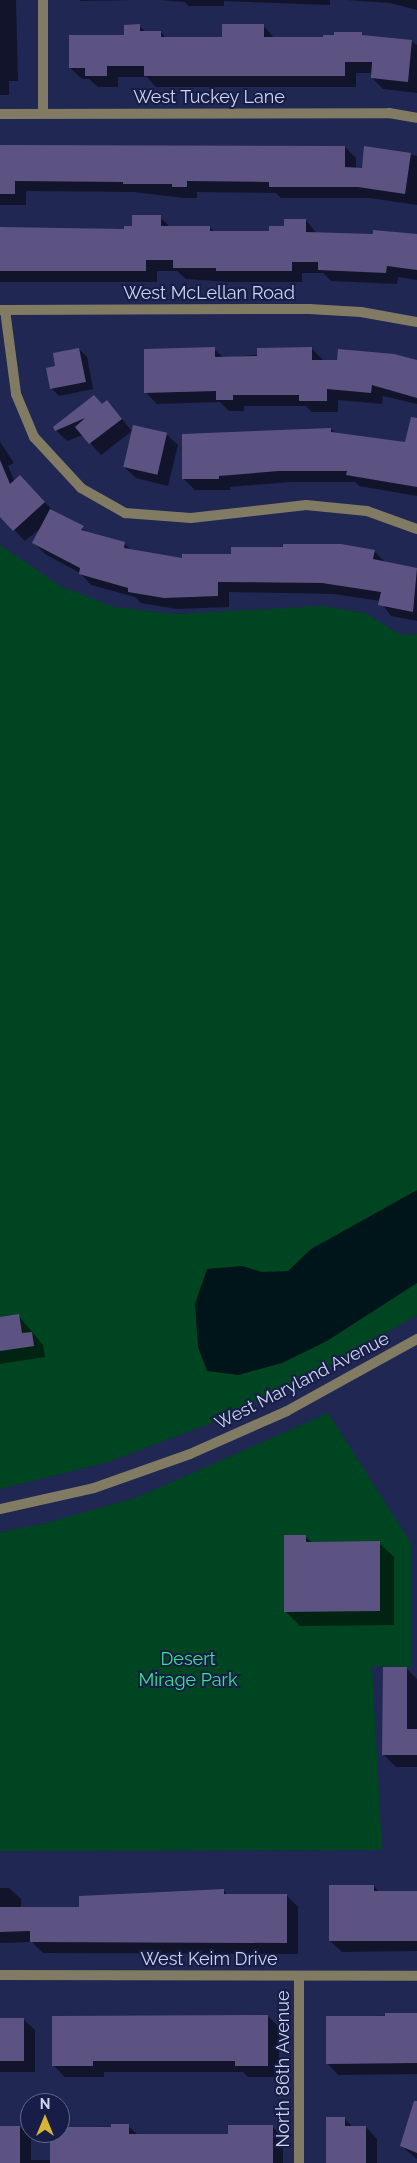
<!DOCTYPE html>
<html>
<head>
<meta charset="utf-8">
<style>
	body { margin:0 }
	#map { position:relative; width:417px; height:2163px; overflow:hidden; background:#202752; font-family:Raleway,sans-serif }
	div>[style] { position:absolute }
	.green>* { inset:0; background:#004521 }
	.water>* { inset:0; background:#00151a }
	.shadow>* { inset:0; background:#0007 }
	.building>* { inset:0; background:#5d5383; transform-origin:0 0 }
	.minor>* { height:10px; margin:-5px; padding:0 5px; transform-origin:5px; border-radius:5px; background:#827b64 }
	span { translate:-50% -50%; white-space:nowrap; text-align:center; line-height:1.15; -webkit-text-stroke:4px #171d46; paint-order:stroke }
	.street-label { font-size:18px; color:#cdd5f0 }
	.park-label { font-size:18px; color:#38e585 }
	.north { position:absolute; left:20px; top:2093px; width:50px; height:50px; box-sizing:border-box; background:#171d46; border:1px solid #60678a; border-radius:50%; rotate:0deg; font-size:14px; font-weight:700; line-height:20px; text-align:center; color:#cdd5f0 }
	.north::after { content:''; display:block; margin:auto; width:18px; height:22px; background:#d6b534; clip-path:polygon(50% 0,100% 100%,50% 72%,0 100%) }
</style>
</head>
<body>
<div id="map">
	<div class="green">
		<i style="clip-path:polygon(0 545px,60px 586px,114px 607px,175px 614px,323px 606px,365px 613px,401px 635px,417px 634px,417px 1315px,323px 1369px,217px 1421px,105px 1463px,0 1489px)"></i>
		<i style="clip-path:polygon(328px 1413px,411px 1543px,411px 1667px,372px 1666px,382px 1850px,0 1851px,0 1532px,46px 1523px,138px 1497px)"></i>
	</div>
	<div class="water">
		<i style="clip-path:polygon(417px 1190px,417px 1283px,327px 1341px,282px 1363px,238px 1375px,207px 1371px,198px 1347px,195px 1304px,207px 1269px,242px 1266px,262px 1272px,288px 1271px,311px 1249px)"></i>
	</div>
	<div class="shadow">
		<i style="clip-path:polygon(0 0,16px 0,18px 81px,9px 81px,9px 95px,0 95px)"></i>
		<i style="clip-path:polygon(80px 0,136px 0,81px 1px)"></i>
		<i style="clip-path:polygon(159px 0,330px 0,330px 5px,224px 1px,224px 6px,188px 6px,185px 2px)"></i>
		<i style="clip-path:polygon(347px 0,417px 0,417px 10px,390px 3px)"></i>
		<i style="clip-path:polygon(263px 25px,274px 38px,325px 39px,361px 33px,365px 36px,411px 41px,417px 45px,417px 93px,383px 89px,372px 78px,373px 73px,356px 73px,356px 87px,156px 87px,147px 77px,118px 77px,118px 87px,98px 87px,89px 79px,82px 79px,70px 68px,139px 26px,146px 32px,161px 32px,166px 38px,223px 38px)"></i>
		<i style="clip-path:polygon(0 146px,345px 147px,356px 158px,356px 169px,363px 169px,365px 148px,417px 156px,417px 205px,370px 198px,281px 198px,276px 193px,197px 192px,197px 198px,184px 198px,133px 192px,26px 191px,26px 205px,0 205px)"></i>
		<i style="clip-path:polygon(160px 217px,171px 228px,210px 228px,215px 233px,270px 233px,306px 220px,317px 234px,417px 240px,417px 280px,398px 277px,397px 284px,331px 281px,323px 273px,302px 273px,302px 282px,229px 282px,186px 279px,177px 271px,157px 271px,157px 282px,0 282px,0 229px,126px 231px)"></i>
		<i style="clip-path:polygon(79px 349px,87px 357px,93px 389px,59px 396px,51px 388px,57px 367px)"></i>
		<i style="clip-path:polygon(214px 349px,224px 358px,312px 349px,323px 360px,417px 362px,417px 404px,383px 396px,382px 404px,338px 400px,338px 412px,312px 412px,306px 406px,244px 406px,244px 411px,229px 411px,220px 402px,157px 404px,146px 393px)"></i>
		<i style="clip-path:polygon(107px 402px,132px 431px,101px 455px,83px 435px,67px 441px,56px 430px)"></i>
		<i style="clip-path:polygon(331px 429px,335px 433px,406px 444px,417px 439px,417px 496px,359px 486px,355px 482px,291px 482px,230px 487px,230px 490px,195px 490px,183px 478px)"></i>
		<i style="clip-path:polygon(166px 434px,178px 445px,168px 486px,136px 478px,124px 467px)"></i>
		<i style="clip-path:polygon(0 442px,14px 463px,8px 466px,15px 482px,32px 488px,53px 511px,90px 534px,125px 544px,131px 550px,183px 559px,232px 555px,232px 548px,341px 545px,374px 551px,386px 563px,417px 569px,417px 621px,391px 616px,380px 601px,334px 594px,229px 592px,229px 607px,177px 609px,141px 603px,135px 597px,91px 585px,80px 573px,45px 554px,34px 543px,42px 527px,25px 541px,0 515px)"></i>
		<i style="clip-path:polygon(18px 1315px,43px 1345px,45px 1357px,0 1364px,0 1318px)"></i>
		<i style="clip-path:polygon(305px 1536px,313px 1543px,379px 1543px,394px 1557px,394px 1625px,300px 1626px,285px 1611px)"></i>
		<i style="clip-path:polygon(407px 1669px,417px 1679px,417px 1767px,396px 1767px,383px 1754px)"></i>
		<i style="clip-path:polygon(374px 1886px,380px 1893px,417px 1893px,417px 1951px,342px 1952px,330px 1941px)"></i>
		<i style="clip-path:polygon(0 1888px,9px 1888px,21px 1899px,21px 1908px,81px 1908px,136px 1897px,136px 1893px,224px 1891px,229px 1896px,287px 1896px,298px 1907px,298px 1954px,43px 1953px,32px 1942px,0 1943px)"></i>
		<i style="clip-path:polygon(417px 2015px,417px 2074px,338px 2075px,327px 2063px,327px 2017px)"></i>
		<i style="clip-path:polygon(268px 2016px,279px 2027px,279px 2077px,248px 2077px,243px 2072px,104px 2072px,104px 2077px,65px 2077px,54px 2066px)"></i>
		<i style="clip-path:polygon(0 2019px,23px 2019px,35px 2030px,35px 2072px,0 2072px)"></i>
		<i style="clip-path:polygon(417px 2110px,417px 2159px,401px 2146px)"></i>
		<i style="clip-path:polygon(344px 2118px,353px 2127px,366px 2127px,377px 2139px,377px 2163px,327px 2163px)"></i>
		<i style="clip-path:polygon(128px 2126px,138px 2135px,229px 2136px,272px 2126px,283px 2138px,283px 2163px,0 2163px,0 2127px,20px 2127px,31px 2138px,31px 2160px,51px 2160px,51px 2133px,60px 2133px,60px 2128px)"></i>
	</div>
	<div class="building">
		<i style="clip-path:polygon(140px 24px,140px 31px,161px 31px,161px 37px,222px 37px,222px 24px,264px 24px,264px 37px,323px 37px,323px 35px,334px 35px,334px 32px,362px 32px,362px 35px,412px 40px,408px 82px,371px 78px,372px 62px,345px 62px,345px 76px,144px 76px,144px 66px,107px 66px,107px 76px,85px 76px,85px 68px,69px 68px,69px 35px,124px 35px,124px 25px)"></i>
		<i style="clip-path:polygon(0 145px,345px 146px,345px 167px,362px 168px,364px 146px,411px 153px,405px 194px,358px 187px,269px 187px,269px 182px,187px 181px,187px 187px,172px 187px,172px 184px,123px 184px,123px 182px,15px 181px,15px 194px,0 194px)"></i>
		<i style="clip-path:polygon(132px 215px,161px 215px,161px 226px,210px 226px,210px 231px,269px 231px,269px 226px,284px 226px,284px 219px,306px 219px,306px 232px,373px 234px,373px 230px,417px 234px,417px 270px,387px 266px,386px 273px,318px 270px,318px 262px,292px 262px,292px 271px,216px 271px,216px 268px,173px 268px,173px 260px,146px 260px,146px 271px,0 271px,0 227px,124px 229px,124px 226px,132px 226px)"></i>
		<i style="clip-path:polygon(215px 347px,215px 357px,257px 356px,257px 348px,312px 347px,312px 360px,337px 360px,338px 349px,394px 354px,417px 360px,417px 398px,372px 385px,371px 393px,327px 389px,327px 401px,299px 401px,299px 395px,233px 395px,233px 400px,216px 400px,216px 391px,144px 393px,144px 349px)"></i>
		<i style="clip-path:polygon(79px 348px,86px 382px,50px 389px,46px 368px,55px 366px,53px 353px)"></i>
		<i style="clip-path:polygon(94px 395px,102px 404px,107px 400px,122px 419px,89px 444px,75px 427px,85px 418px,55px 431px,53px 427px)"></i>
		<i style="clip-path:polygon(411px 417px,417px 418px,417px 487px,346px 475px,347px 471px,279px 471px,219px 476px,219px 479px,182px 479px,182px 434px,331px 428px,331px 432px,405px 442px)"></i>
		<i style="left:133px;top:425px;width:35px;height:43px;rotate:13deg"></i>
		<i style="clip-path:polygon(0 460px,10px 484px,20px 475px,45px 502px,13px 531px,0 517px)"></i>
		<i style="clip-path:polygon(50px 509px,84px 526px,81px 530px,125px 542px,124px 548px,182px 558px,182px 554px,231px 554px,231px 547px,283px 547px,283px 544px,341px 544px,375px 550px,373px 559px,417px 568px,413px 612px,378px 605px,381px 592px,322px 583px,218px 582px,218px 596px,164px 598px,128px 592px,128px 588px,79px 574px,80px 568px,32px 543px)"></i>
		<i style="clip-path:polygon(19px 1314px,22px 1333px,32px 1332px,34px 1346px,0 1351px,0 1317px)"></i>
		<i style="clip-path:polygon(284px 1535px,306px 1535px,306px 1542px,380px 1541px,380px 1611px,284px 1612px)"></i>
		<i style="clip-path:polygon(383px 1667px,407px 1667px,407px 1729px,417px 1729px,417px 1755px,382px 1755px)"></i>
		<i style="clip-path:polygon(329px 1885px,374px 1885px,374px 1891px,417px 1891px,417px 1941px,329px 1941px)"></i>
		<i style="clip-path:polygon(224px 1889px,224px 1894px,287px 1894px,287px 1943px,30px 1942px,30px 1931px,0 1932px,0 1907px,79px 1907px,79px 1896px)"></i>
		<i style="clip-path:polygon(385px 2013px,417px 2013px,417px 2063px,326px 2064px,326px 2016px,385px 2016px)"></i>
		<i style="clip-path:polygon(268px 2015px,268px 2066px,235px 2066px,235px 2061px,93px 2061px,93px 2066px,52px 2066px,52px 2016px)"></i>
		<i style="left:0;top:2018px;width:24px;height:43px"></i>
		<i style="clip-path:polygon(414px 2101px,417px 2101px,417px 2153px,400px 2146px)"></i>
		<i style="clip-path:polygon(326px 2117px,345px 2117px,345px 2126px,366px 2126px,366px 2163px,326px 2163px)"></i>
		<i style="clip-path:polygon(111px 2124px,129px 2124px,129px 2134px,228px 2134px,228px 2125px,273px 2125px,273px 2163px,50px 2163px,50px 2133px,60px 2133px,60px 2127px,111px 2127px)"></i>
		<i style="left:0;top:2126px;width:20px;height:37px"></i>
	</div>
	<div class="minor">
		<i style="left:43px;top:113px;width:113px;rotate:-90deg"></i>
		<i style="left:0;top:114px;width:389px;rotate:-0.1deg"></i>
		<i style="left:389px;top:113px;width:28px;rotate:10deg"></i>
		<i style="left:0;top:310px;width:309px;rotate:-0.2deg"></i>
		<i style="left:309px;top:309px;width:52px;rotate:3.3deg"></i>
		<i style="left:361px;top:312px;width:57px;rotate:10.1deg"></i>
		<i style="left:5px;top:310px;width:85px;rotate:82.5deg"></i>
		<i style="left:16px;top:394px;width:47px;rotate:67.3deg"></i>
		<i style="left:34px;top:437px;width:69px;rotate:47.3deg"></i>
		<i style="left:81px;top:488px;width:51px;rotate:29.6deg"></i>
		<i style="left:125px;top:513px;width:66px;rotate:4.3deg"></i>
		<i style="left:191px;top:518px;width:116px;rotate:-6.4deg"></i>
		<i style="left:306px;top:505px;width:61px;rotate:5.6deg"></i>
		<i style="left:367px;top:511px;width:53px;rotate:19.8deg"></i>
		<i style="left:0;top:1509px;width:96px;rotate:-12.6deg"></i>
		<i style="left:94px;top:1488px;width:102px;rotate:-19.5deg"></i>
		<i style="left:190px;top:1454px;width:106px;rotate:-23.9deg"></i>
		<i style="left:287px;top:1411px;width:149px;rotate:-29deg"></i>
		<i style="left:0;top:1975px;width:417px;rotate:0.1deg"></i>
		<i style="left:299px;top:1976px;width:187px;rotate:90deg"></i>
	</div>
	<div class="street-label">
		<span style="left:209px;top:97px">West Tuckey Lane</span>
		<span style="left:209px;top:293px">West McLellan Road</span>
		<span style="left:302px;top:1381px;rotate:-27deg">West Maryland Avenue</span>
		<span style="left:209px;top:1959px">West Keim Drive</span>
		<span style="left:283px;top:2069px;rotate:-90deg">North 86th Avenue</span>
	</div>
	<div class="park-label">
		<span style="left:188px;top:1670px">Desert<br>Mirage Park</span>
	</div>
	<div class="north">N</div>
</div>
</body>
</html>
